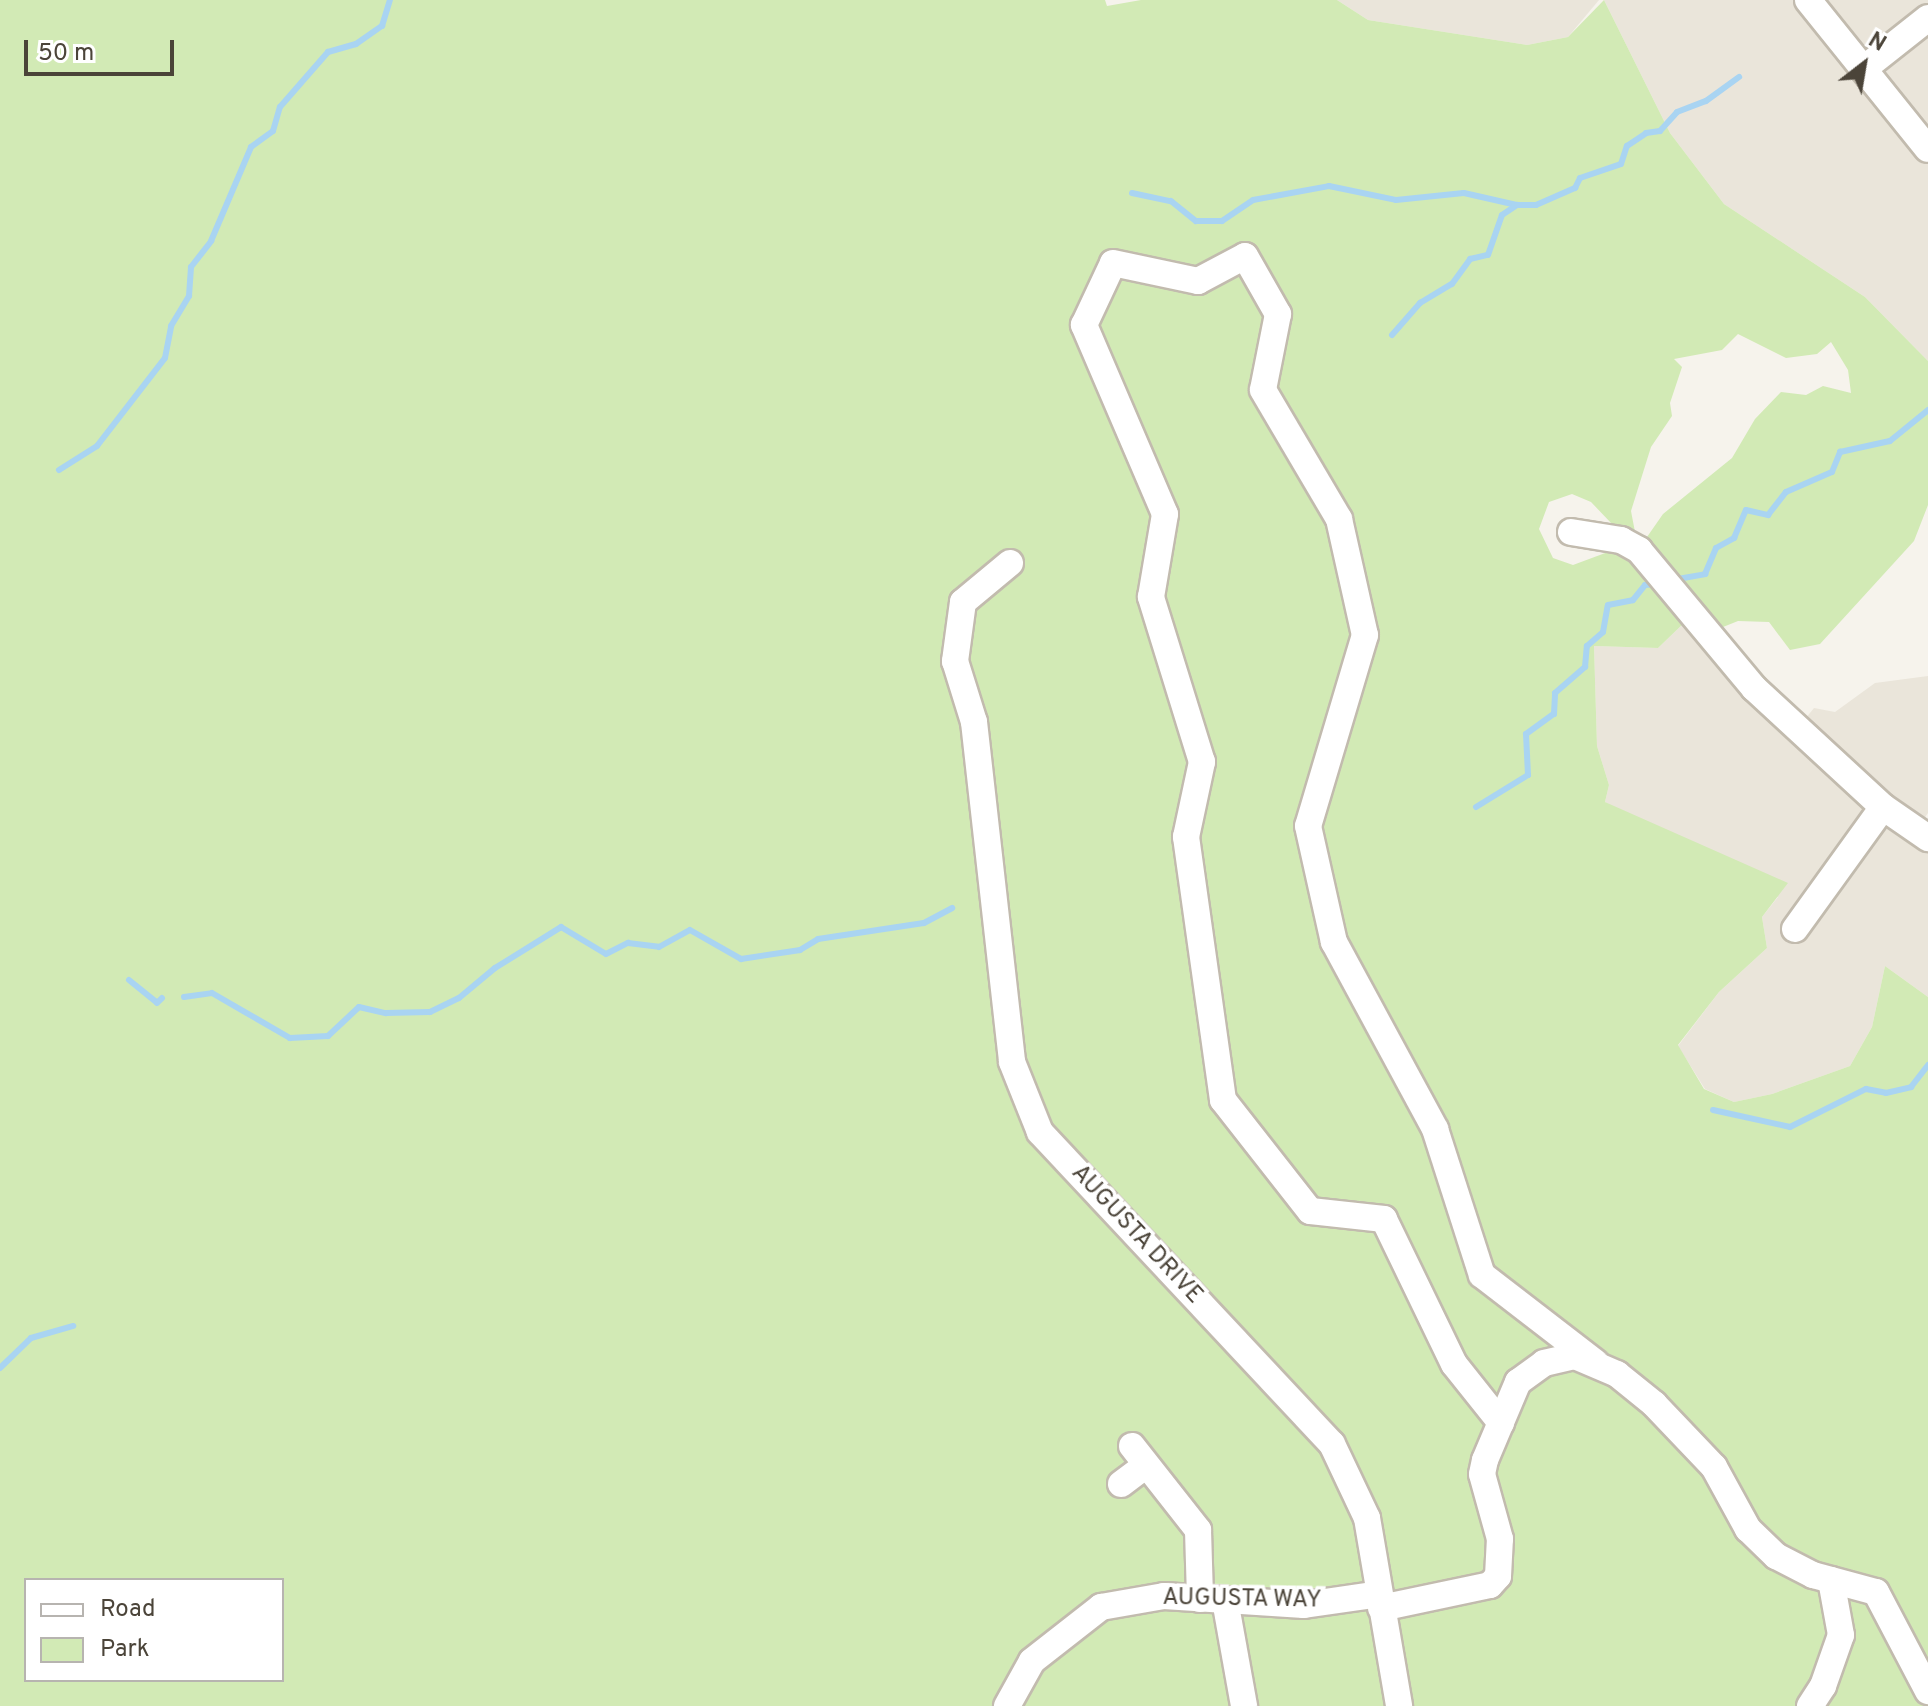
<!DOCTYPE html>
<html>
<head>
<meta charset="utf-8">
<style>
	body { margin:0 }
	#map { position:relative; width:1928px; height:1706px; overflow:hidden; background:#f6f3ec; font-family:Overpass,sans-serif }
	div>[style] { position:absolute }
	.residential>* { inset:0; background:#eae5da }
	.green>* { inset:0; background:#d2eab5 }
	.stream>* { height:6px; margin:-3px; padding:0 3px; transform-origin:3px; border-radius:3px; background:#a9d4f2 }
	.roads { filter:drop-shadow(2px 0 #c2bbae) drop-shadow(-2px 0 #c2bbae) drop-shadow(0 2px #c2bbae) drop-shadow(0 -2px #c2bbae) }
	.minor>* { height:26px; margin:-13px; padding:0 13px; transform-origin:13px; border-radius:13px; background:#fff }
	span { translate:-50% -50%; white-space:nowrap; text-align:center; line-height:1.15; -webkit-text-stroke:7px #fff; paint-order:stroke }
	.street-label { font-size:24px; color:#4b4439 }
	.legend { position:absolute; left:24px; top:1578px; width:260px; height:104px; box-sizing:border-box; background:#fff; border:2px solid #b7b4b0; margin:0; padding:10px 14px; list-style:none; font-size:24px; color:#4b4439 }
	.legend li { display:flex; align-items:center; gap:16px; height:40px }
	.legend b { width:40px; border:2px solid #b7b4b0 }
	.north { position:absolute; left:1824px; top:24px; width:80px; height:80px; -webkit-text-stroke:6px #fff; paint-order:stroke; rotate:31deg; font-size:22px; font-weight:700; line-height:32px; text-align:center; color:#4b4439 }
	.north::after { content:''; display:block; margin:auto; width:28px; height:36px; background:#4b4439; clip-path:polygon(50% 0,100% 100%,50% 72%,0 100%) }
	.scale { position:absolute; left:24px; top:40px; width:150px; height:36px; box-sizing:border-box; border:4px solid #4b4439; border-top:0; padding-left:10px; font-size:24px; line-height:28px; white-space:nowrap; color:#4b4439; -webkit-text-stroke:6px #fff; paint-order:stroke }
</style>
</head>
<body>
<div id="map">
	<div class="residential">
		<i style="clip-path:polygon(1337px 0,1599px 0,1568px 37px,1527px 45px,1368px 20px)"></i>
		<i style="clip-path:polygon(1604px 0,1928px 0,1928px 361px,1865px 297px,1724px 204px,1670px 133px)"></i>
		<i style="clip-path:polygon(1685px 622px,1797px 729px,1814px 708px,1835px 712px,1875px 683px,1928px 676px,1928px 813px,1916px 830px,1928px 838px,1928px 997px,1885px 966px,1872px 1027px,1850px 1066px,1772px 1094px,1734px 1102px,1705px 1089px,1678px 1046px,1719px 992px,1767px 948px,1762px 917px,1778px 897px,1605px 802px,1609px 785px,1597px 746px,1594px 646px,1658px 648px)"></i>
	</div>
	<div class="green">
		<i style="clip-path:polygon(evenodd,0 0,1105px 0,1107px 6px,1141px 0,1337px 0,1368px 20px,1527px 45px,1568px 37px,1604px 0,1670px 133px,1724px 204px,1865px 297px,1928px 361px,1928px 505px,1914px 541px,1820px 644px,1790px 650px,1769px 622px,1738px 621px,1723px 627px,1647px 537px,1663px 514px,1732px 458px,1755px 419px,1781px 392px,1806px 395px,1823px 386px,1851px 393px,1848px 370px,1831px 342px,1817px 354px,1786px 358px,1738px 334px,1722px 350px,1674px 359px,1682px 367px,1670px 403px,1672px 416px,1651px 447px,1631px 511px,1635px 532px,1612px 524px,1591px 502px,1572px 494px,1549px 502px,1539px 529px,1553px 558px,1573px 565px,1616px 549px,1628px 554px,1685px 622px,1658px 648px,1594px 646px,1597px 746px,1609px 785px,1605px 802px,1788px 883px,1762px 917px,1767px 948px,1719px 992px,1678px 1045px,1704px 1089px,1734px 1102px,1772px 1094px,1850px 1066px,1872px 1027px,1885px 966px,1928px 997px,1928px 1706px,0 1706px,0 0,26px 1580px,282px 1580px,282px 1680px,26px 1680px,26px 1580px)"></i>
	</div>
	<div class="stream">
		<i style="left:1132px;top:193px;width:40px;rotate:12deg"></i>
		<i style="left:1171px;top:201px;width:32px;rotate:39deg"></i>
		<i style="left:1196px;top:221px;width:26px"></i>
		<i style="left:1222px;top:221px;width:37px;rotate:-34deg"></i>
		<i style="left:1253px;top:200px;width:77px;rotate:-10.4deg"></i>
		<i style="left:1329px;top:186px;width:68px;rotate:11.8deg"></i>
		<i style="left:1396px;top:200px;width:68px;rotate:-5.9deg"></i>
		<i style="left:1464px;top:193px;width:54px;rotate:12.8deg"></i>
		<i style="left:1392px;top:335px;width:43px;rotate:-48.8deg"></i>
		<i style="left:1420px;top:303px;width:37px;rotate:-31deg"></i>
		<i style="left:1452px;top:284px;width:31px;rotate:-54deg"></i>
		<i style="left:1470px;top:259px;width:18px;rotate:-13deg"></i>
		<i style="left:1488px;top:255px;width:42px;rotate:-70.7deg"></i>
		<i style="left:1502px;top:215px;width:18px;rotate:-34deg"></i>
		<i style="left:1517px;top:205px;width:19px"></i>
		<i style="left:1536px;top:205px;width:43px;rotate:-23.6deg"></i>
		<i style="left:1575px;top:188px;width:11px;rotate:-63deg"></i>
		<i style="left:1580px;top:178px;width:43px;rotate:-18.9deg"></i>
		<i style="left:1621px;top:164px;width:19px;rotate:-72deg"></i>
		<i style="left:1627px;top:146px;width:23px;rotate:-34deg"></i>
		<i style="left:1646px;top:133px;width:14px;rotate:-8deg"></i>
		<i style="left:1660px;top:131px;width:25px;rotate:-48deg"></i>
		<i style="left:1677px;top:112px;width:31px;rotate:-21deg"></i>
		<i style="left:1706px;top:101px;width:41px;rotate:-36deg"></i>
		<i style="left:59px;top:470px;width:45px;rotate:-32.3deg"></i>
		<i style="left:97px;top:446px;width:111px;rotate:-52.3deg"></i>
		<i style="left:165px;top:358px;width:33px;rotate:-79deg"></i>
		<i style="left:171px;top:326px;width:35px;rotate:-59deg"></i>
		<i style="left:189px;top:296px;width:29px;rotate:-86deg"></i>
		<i style="left:191px;top:267px;width:33px;rotate:-52deg"></i>
		<i style="left:211px;top:241px;width:102px;rotate:-66.9deg"></i>
		<i style="left:251px;top:147px;width:27px;rotate:-36deg"></i>
		<i style="left:273px;top:131px;width:25px;rotate:-74deg"></i>
		<i style="left:280px;top:107px;width:73px;rotate:-48.9deg"></i>
		<i style="left:328px;top:52px;width:29px;rotate:-16deg"></i>
		<i style="left:356px;top:44px;width:32px;rotate:-35deg"></i>
		<i style="left:382px;top:26px;width:27px;rotate:-73deg"></i>
		<i style="left:1672px;top:580px;width:34px;rotate:-10deg"></i>
		<i style="left:1705px;top:574px;width:28px;rotate:-67deg"></i>
		<i style="left:1716px;top:548px;width:21px;rotate:-29deg"></i>
		<i style="left:1734px;top:538px;width:30px;rotate:-67deg"></i>
		<i style="left:1746px;top:510px;width:23px;rotate:13deg"></i>
		<i style="left:1768px;top:515px;width:29px;rotate:-52deg"></i>
		<i style="left:1786px;top:492px;width:50px;rotate:-23.5deg"></i>
		<i style="left:1832px;top:472px;width:22px;rotate:-68deg"></i>
		<i style="left:1840px;top:452px;width:51px;rotate:-12.4deg"></i>
		<i style="left:1890px;top:441px;width:49px;rotate:-39.2deg"></i>
		<i style="left:1476px;top:807px;width:61px;rotate:-31.6deg"></i>
		<i style="left:1528px;top:775px;width:41px;rotate:-92.8deg"></i>
		<i style="left:1526px;top:734px;width:34px;rotate:-36deg"></i>
		<i style="left:1554px;top:714px;width:21px;rotate:-87deg"></i>
		<i style="left:1555px;top:693px;width:40px;rotate:-41deg"></i>
		<i style="left:1585px;top:667px;width:21px;rotate:-85deg"></i>
		<i style="left:1587px;top:646px;width:21px;rotate:-41deg"></i>
		<i style="left:1603px;top:632px;width:27px;rotate:-80deg"></i>
		<i style="left:1608px;top:605px;width:25px;rotate:-11deg"></i>
		<i style="left:1633px;top:600px;width:19px;rotate:-51deg"></i>
		<i style="left:1645px;top:585px;width:12px;rotate:-5deg"></i>
		<i style="left:129px;top:980px;width:36px;rotate:39deg"></i>
		<i style="left:157px;top:1003px;width:7px;rotate:-45deg"></i>
		<i style="left:184px;top:997px;width:28px;rotate:-8deg"></i>
		<i style="left:212px;top:993px;width:90px;rotate:30deg"></i>
		<i style="left:290px;top:1038px;width:38px;rotate:-3deg"></i>
		<i style="left:328px;top:1036px;width:42px;rotate:-43.1deg"></i>
		<i style="left:359px;top:1007px;width:28px;rotate:13deg"></i>
		<i style="left:386px;top:1013px;width:44px;rotate:-1.3deg"></i>
		<i style="left:430px;top:1012px;width:32px;rotate:-26deg"></i>
		<i style="left:459px;top:998px;width:47px;rotate:-39.8deg"></i>
		<i style="left:495px;top:968px;width:78px;rotate:-31.8deg"></i>
		<i style="left:561px;top:927px;width:52px;rotate:31deg"></i>
		<i style="left:606px;top:954px;width:25px;rotate:-27deg"></i>
		<i style="left:628px;top:943px;width:31px;rotate:7deg"></i>
		<i style="left:659px;top:947px;width:35px;rotate:-29deg"></i>
		<i style="left:690px;top:930px;width:59px;rotate:29.6deg"></i>
		<i style="left:741px;top:959px;width:60px;rotate:-8.7deg"></i>
		<i style="left:800px;top:950px;width:21px;rotate:-31deg"></i>
		<i style="left:818px;top:939px;width:107px;rotate:-8.6deg"></i>
		<i style="left:924px;top:923px;width:32px;rotate:-28deg"></i>
		<i style="left:1713px;top:1110px;width:79px;rotate:12.4deg"></i>
		<i style="left:1790px;top:1127px;width:85px;rotate:-26.6deg"></i>
		<i style="left:1866px;top:1089px;width:20px;rotate:11deg"></i>
		<i style="left:1886px;top:1093px;width:26px;rotate:-13deg"></i>
		<i style="left:1911px;top:1087px;width:28px;rotate:-52deg"></i>
		<i style="left:0;top:1368px;width:43px;rotate:-44.1deg"></i>
		<i style="left:31px;top:1338px;width:44px;rotate:-15.9deg"></i>
	</div>
	<div class="roads">
		<div class="minor">
			<i style="left:1808px;top:0;width:191px;rotate:51.2deg"></i>
			<i style="left:1866px;top:67px;width:79px;rotate:-38.3deg"></i>
			<i style="left:1571px;top:532px;width:51px;rotate:9.1deg"></i>
			<i style="left:1621px;top:540px;width:21px;rotate:29deg"></i>
			<i style="left:1639px;top:550px;width:180px;rotate:50.2deg"></i>
			<i style="left:1754px;top:688px;width:176px;rotate:42.7deg"></i>
			<i style="left:1883px;top:807px;width:55px;rotate:34.6deg"></i>
			<i style="left:1010px;top:563px;width:61px;rotate:140.3deg"></i>
			<i style="left:963px;top:602px;width:60px;rotate:97.7deg"></i>
			<i style="left:955px;top:661px;width:64px;rotate:72.7deg"></i>
			<i style="left:974px;top:722px;width:342px;rotate:83.6deg"></i>
			<i style="left:1012px;top:1062px;width:75px;rotate:68.2deg"></i>
			<i style="left:1040px;top:1132px;width:427px;rotate:46.9deg"></i>
			<i style="left:1332px;top:1444px;width:82px;rotate:64.7deg"></i>
			<i style="left:1367px;top:1518px;width:191px;rotate:80.3deg"></i>
			<i style="left:1795px;top:929px;width:150px;rotate:-54.2deg"></i>
			<i style="left:1501px;top:1423px;width:75px;rotate:-128.5deg"></i>
			<i style="left:1454px;top:1364px;width:161px;rotate:-115.8deg"></i>
			<i style="left:1384px;top:1219px;width:74px;rotate:-173.8deg"></i>
			<i style="left:1310px;top:1211px;width:141px;rotate:-128.1deg"></i>
			<i style="left:1223px;top:1100px;width:266px;rotate:-98deg"></i>
			<i style="left:1186px;top:837px;width:77px;rotate:-78deg"></i>
			<i style="left:1202px;top:762px;width:173px;rotate:-107.2deg"></i>
			<i style="left:1151px;top:597px;width:84px;rotate:-80.4deg"></i>
			<i style="left:1165px;top:514px;width:206px;rotate:-113.2deg"></i>
			<i style="left:1084px;top:325px;width:68px;rotate:-64.9deg"></i>
			<i style="left:1113px;top:263px;width:87px;rotate:12deg"></i>
			<i style="left:1198px;top:281px;width:53px;rotate:-28deg"></i>
			<i style="left:1245px;top:256px;width:67px;rotate:60.4deg"></i>
			<i style="left:1278px;top:314px;width:77px;rotate:101.2deg"></i>
			<i style="left:1263px;top:390px;width:150px;rotate:59.5deg"></i>
			<i style="left:1339px;top:519px;width:119px;rotate:77.4deg"></i>
			<i style="left:1365px;top:635px;width:199px;rotate:106.6deg"></i>
			<i style="left:1308px;top:826px;width:119px;rotate:77.4deg"></i>
			<i style="left:1334px;top:942px;width:213px;rotate:61.6deg"></i>
			<i style="left:1435px;top:1129px;width:153px;rotate:72.2deg"></i>
			<i style="left:1482px;top:1275px;width:143px;rotate:37.6deg"></i>
			<i style="left:1132px;top:1446px;width:107px;rotate:51.8deg"></i>
			<i style="left:1198px;top:1530px;width:69px;rotate:88.3deg"></i>
			<i style="left:1121px;top:1484px;width:31px;rotate:-37deg"></i>
			<i style="left:1225px;top:1600px;width:108px;rotate:79.8deg"></i>
			<i style="left:1381px;top:1608px;width:111px;rotate:-11.9deg"></i>
			<i style="left:1490px;top:1585px;width:12px;rotate:-48deg"></i>
			<i style="left:1498px;top:1576px;width:37px;rotate:-87deg"></i>
			<i style="left:1500px;top:1539px;width:67px;rotate:-105.5deg"></i>
			<i style="left:1482px;top:1474px;width:14px;rotate:-78deg"></i>
			<i style="left:1485px;top:1460px;width:85px;rotate:-67.1deg"></i>
			<i style="left:1518px;top:1382px;width:32px;rotate:-36deg"></i>
			<i style="left:1544px;top:1363px;width:32px;rotate:-13deg"></i>
			<i style="left:1575px;top:1356px;width:46px;rotate:23.2deg"></i>
			<i style="left:1617px;top:1374px;width:48px;rotate:39deg"></i>
			<i style="left:1654px;top:1404px;width:87px;rotate:46.4deg"></i>
			<i style="left:1714px;top:1467px;width:71px;rotate:61.3deg"></i>
			<i style="left:1748px;top:1529px;width:39px;rotate:44deg"></i>
			<i style="left:1776px;top:1556px;width:42px;rotate:27.2deg"></i>
			<i style="left:1813px;top:1575px;width:65px;rotate:15.1deg"></i>
			<i style="left:1876px;top:1592px;width:112px;rotate:62.3deg"></i>
			<i style="left:1007px;top:1706px;width:51px;rotate:-60.9deg"></i>
			<i style="left:1032px;top:1661px;width:88px;rotate:-38deg"></i>
			<i style="left:1101px;top:1607px;width:64px;rotate:-9.9deg"></i>
			<i style="left:1164px;top:1596px;width:140px;rotate:3.7deg"></i>
			<i style="left:1304px;top:1605px;width:76px;rotate:-8.3deg"></i>
			<i style="left:1810px;top:1706px;width:24px;rotate:-57deg"></i>
			<i style="left:1823px;top:1686px;width:54px;rotate:-70.6deg"></i>
			<i style="left:1841px;top:1635px;width:56px;rotate:-100.3deg"></i>
		</div>
	</div>
	<div class="street-label">
		<span style="left:1136px;top:1235px;rotate:47deg">AUGUSTA DRIVE</span>
		<span style="left:1242px;top:1600px;rotate:1deg">AUGUSTA WAY</span>
	</div>
	<ul class="legend">
	<li><b style="height:10px;background:#fff"></b>Road</li>
	<li><b style="height:22px;background:#d2eab5"></b>Park</li>
	</ul>
	<div class="north">N</div>
	<div class="scale">50 m</div>
</div>
</body>
</html>
